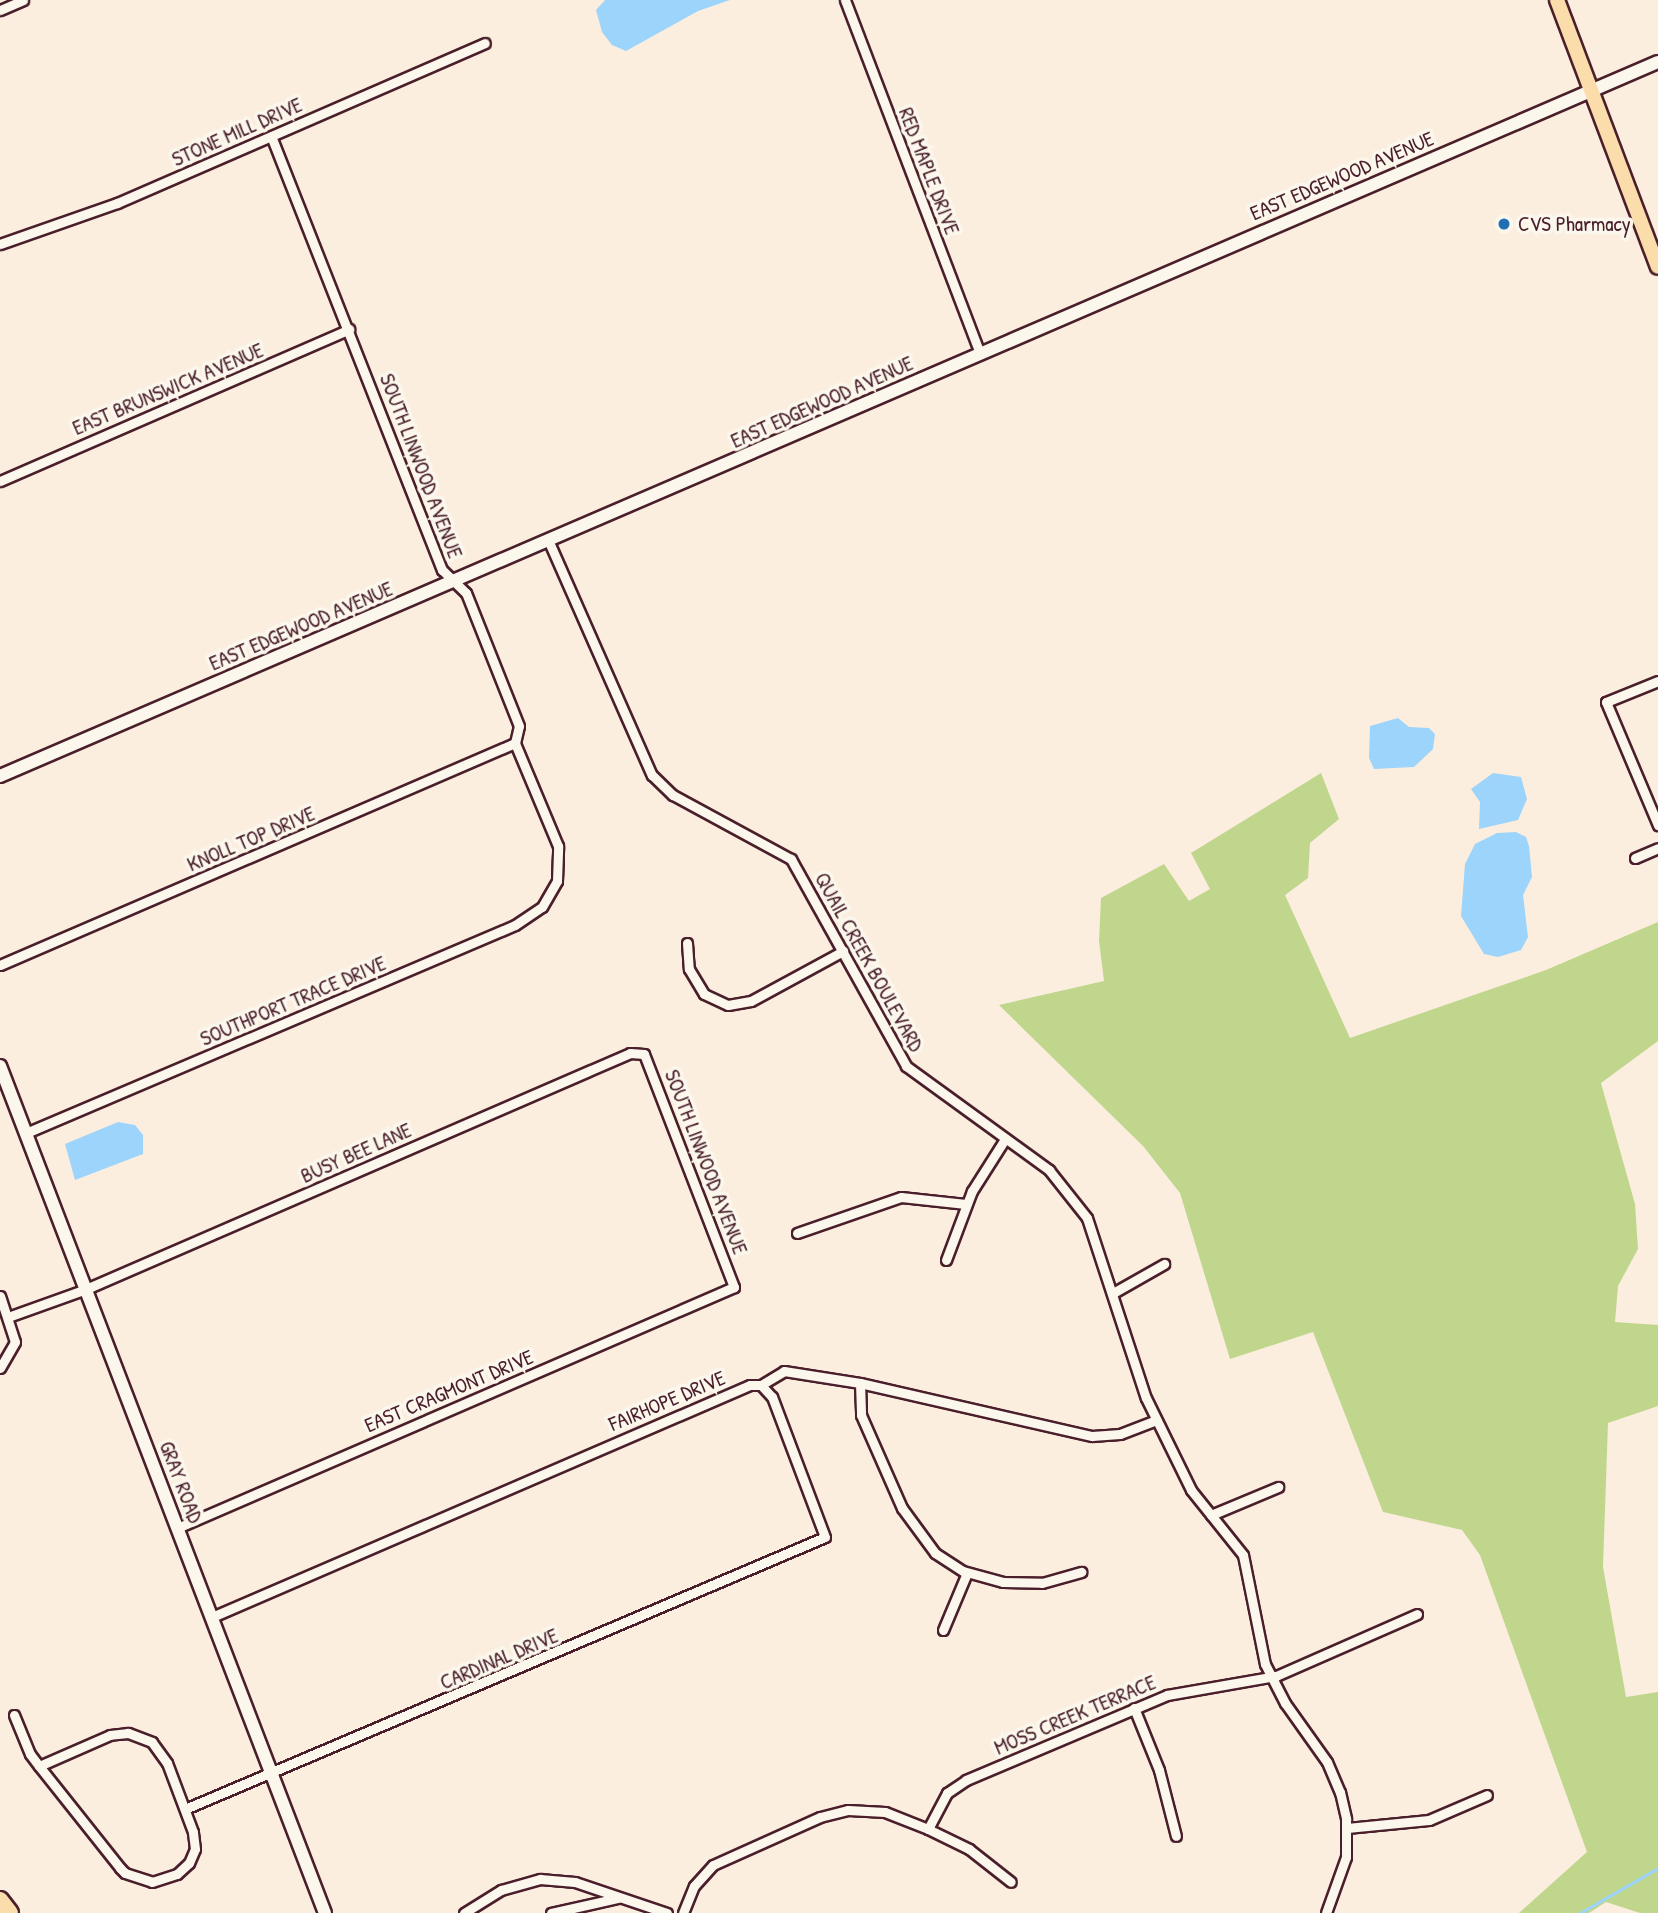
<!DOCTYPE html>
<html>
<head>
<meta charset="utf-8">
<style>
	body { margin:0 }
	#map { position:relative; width:1658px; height:1913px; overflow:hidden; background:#fbeedf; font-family:"Patrick Hand",sans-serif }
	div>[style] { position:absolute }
	.green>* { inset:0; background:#bfd68c }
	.water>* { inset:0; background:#9cd4fc }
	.stream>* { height:2.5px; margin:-1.25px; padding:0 1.25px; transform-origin:1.25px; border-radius:1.25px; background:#9cd4fc }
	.roads { filter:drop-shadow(2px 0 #4a1f2b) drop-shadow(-2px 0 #4a1f2b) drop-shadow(0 2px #4a1f2b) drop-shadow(0 -2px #4a1f2b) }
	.street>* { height:9px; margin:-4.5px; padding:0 4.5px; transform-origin:4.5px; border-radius:4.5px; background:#fbf7ec }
	.secondary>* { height:12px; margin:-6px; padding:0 6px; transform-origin:6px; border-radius:6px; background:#fbf7ec }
	.primary>* { height:14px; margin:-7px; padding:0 7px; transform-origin:7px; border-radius:7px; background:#fbddab }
	.highway>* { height:16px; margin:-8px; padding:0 8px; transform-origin:8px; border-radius:8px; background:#fbddab }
	.dots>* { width:19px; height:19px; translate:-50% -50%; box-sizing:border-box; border:4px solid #fbf7ec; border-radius:50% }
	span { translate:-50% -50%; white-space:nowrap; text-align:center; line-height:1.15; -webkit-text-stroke:7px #fbf7ec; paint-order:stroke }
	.street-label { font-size:21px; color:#4a1f2b }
	.poi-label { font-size:21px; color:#4a1f2b }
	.left { translate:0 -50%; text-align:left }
</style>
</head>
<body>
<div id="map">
	<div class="green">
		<i style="clip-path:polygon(1321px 773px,1339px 819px,1310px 843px,1308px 878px,1285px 895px,1350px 1038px,1546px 970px,1658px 922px,1658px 1041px,1601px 1083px,1635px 1204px,1638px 1249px,1618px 1286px,1615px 1322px,1658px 1325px,1658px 1406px,1608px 1423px,1603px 1567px,1626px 1697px,1658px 1692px,1658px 1913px,1640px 1913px,1606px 1902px,1589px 1913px,1519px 1913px,1587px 1852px,1480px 1555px,1462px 1530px,1383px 1512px,1313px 1332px,1230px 1359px,1180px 1193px,1143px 1146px,999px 1005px,1104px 981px,1099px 941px,1101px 898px,1164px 864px,1189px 901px,1210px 889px,1191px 853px)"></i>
	</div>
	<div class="water">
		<i style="clip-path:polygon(605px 0,730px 0,698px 11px,626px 51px,612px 45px,602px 32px,596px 10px)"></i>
		<i style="clip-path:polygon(1398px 718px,1409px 727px,1429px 728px,1435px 734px,1433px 749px,1414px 767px,1374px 769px,1369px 758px,1370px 726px)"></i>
		<i style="clip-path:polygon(1493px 773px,1521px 777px,1527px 799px,1518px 820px,1479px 829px,1480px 802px,1471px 789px)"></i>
		<i style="clip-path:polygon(1516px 832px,1526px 837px,1529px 846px,1532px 877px,1523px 895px,1528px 937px,1521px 950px,1498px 957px,1484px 954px,1461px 916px,1465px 864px,1475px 844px,1497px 833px)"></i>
		<i style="clip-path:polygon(118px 1122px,135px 1125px,143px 1135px,143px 1154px,75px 1180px,65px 1144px)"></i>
	</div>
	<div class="stream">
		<i style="left:1580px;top:1913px;width:90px;rotate:-30deg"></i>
	</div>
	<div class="roads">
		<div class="street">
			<i style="left:845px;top:0;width:379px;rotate:69.1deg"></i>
			<i style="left:0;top:10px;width:25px;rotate:-23deg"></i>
			<i style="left:0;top:244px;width:124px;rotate:-19.3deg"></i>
			<i style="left:117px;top:203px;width:401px;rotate:-23.5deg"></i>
			<i style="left:0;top:481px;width:381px;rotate:-23.5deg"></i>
			<i style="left:549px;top:542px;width:255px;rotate:66.2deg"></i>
			<i style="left:652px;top:775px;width:29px;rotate:44deg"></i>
			<i style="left:673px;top:795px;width:134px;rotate:28.5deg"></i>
			<i style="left:791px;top:859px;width:237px;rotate:60.9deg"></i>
			<i style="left:906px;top:1066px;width:177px;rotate:36deg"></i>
			<i style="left:1049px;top:1170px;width:61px;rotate:51.6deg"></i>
			<i style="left:1087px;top:1218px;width:189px;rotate:71.9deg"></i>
			<i style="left:1146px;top:1398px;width:102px;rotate:63.9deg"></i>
			<i style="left:1191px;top:1490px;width:83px;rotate:51.3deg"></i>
			<i style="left:1243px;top:1555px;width:111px;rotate:78.6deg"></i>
			<i style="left:1265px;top:1664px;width:44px;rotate:62.9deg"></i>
			<i style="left:1285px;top:1703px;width:72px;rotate:54.6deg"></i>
			<i style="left:1327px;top:1762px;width:33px;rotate:67deg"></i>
			<i style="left:1340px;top:1792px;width:28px;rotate:77deg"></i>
			<i style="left:1346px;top:1819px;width:38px;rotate:90deg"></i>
			<i style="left:1346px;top:1857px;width:59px;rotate:109.7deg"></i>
			<i style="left:1658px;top:681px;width:56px;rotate:158deg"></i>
			<i style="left:1606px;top:702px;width:134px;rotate:67.1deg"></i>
			<i style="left:1635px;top:858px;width:25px;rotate:-23deg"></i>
			<i style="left:687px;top:943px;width:26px;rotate:86deg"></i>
			<i style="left:689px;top:969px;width:29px;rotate:59deg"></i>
			<i style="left:704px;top:994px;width:26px;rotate:25deg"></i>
			<i style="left:728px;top:1005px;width:23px;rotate:-10deg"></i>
			<i style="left:751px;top:1001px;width:105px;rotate:-28.5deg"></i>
			<i style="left:0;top:965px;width:561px;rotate:-23.32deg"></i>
			<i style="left:26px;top:1133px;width:531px;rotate:-23.04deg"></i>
			<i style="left:515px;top:925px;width:32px;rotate:-34deg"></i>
			<i style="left:542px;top:907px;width:30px;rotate:-60deg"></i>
			<i style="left:557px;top:881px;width:35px;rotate:-88deg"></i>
			<i style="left:558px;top:846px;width:112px;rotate:-112.7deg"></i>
			<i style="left:515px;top:743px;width:17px;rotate:-77deg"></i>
			<i style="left:519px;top:726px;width:143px;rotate:-111.7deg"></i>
			<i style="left:466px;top:593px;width:33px;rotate:-136deg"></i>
			<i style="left:442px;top:570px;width:466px;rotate:-111.5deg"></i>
			<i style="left:797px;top:1233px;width:110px;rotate:-19.1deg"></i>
			<i style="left:901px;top:1197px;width:65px;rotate:6.1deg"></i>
			<i style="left:946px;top:1260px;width:74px;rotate:-69.4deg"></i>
			<i style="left:972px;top:1191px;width:62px;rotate:-57.6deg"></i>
			<i style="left:1113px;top:1293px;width:59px;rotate:-29.6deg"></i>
			<i style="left:0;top:1296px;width:48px;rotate:71.9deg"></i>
			<i style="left:15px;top:1342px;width:30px;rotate:120deg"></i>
			<i style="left:8px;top:1317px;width:83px;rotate:-19.7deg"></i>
			<i style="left:86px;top:1289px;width:593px;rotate:-23.45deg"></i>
			<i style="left:630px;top:1053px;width:14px;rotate:4deg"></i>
			<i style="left:644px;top:1054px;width:250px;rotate:68.9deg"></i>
			<i style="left:734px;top:1287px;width:607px;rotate:156.6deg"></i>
			<i style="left:860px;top:1383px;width:32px;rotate:88deg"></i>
			<i style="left:861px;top:1415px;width:102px;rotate:66.2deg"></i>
			<i style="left:902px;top:1508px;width:56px;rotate:53.7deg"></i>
			<i style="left:935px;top:1553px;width:33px;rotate:33deg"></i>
			<i style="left:963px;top:1571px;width:41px;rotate:15.4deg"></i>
			<i style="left:1003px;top:1582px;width:39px;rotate:1deg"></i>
			<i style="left:1042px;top:1583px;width:41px;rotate:-15.8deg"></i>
			<i style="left:1211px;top:1515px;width:73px;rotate:-22.7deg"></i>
			<i style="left:212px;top:1617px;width:586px;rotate:-23.33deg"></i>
			<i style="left:750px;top:1385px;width:11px"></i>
			<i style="left:761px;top:1385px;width:27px;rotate:-31deg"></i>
			<i style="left:784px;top:1371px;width:77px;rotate:9deg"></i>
			<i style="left:860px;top:1383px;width:238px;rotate:12.9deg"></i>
			<i style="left:1092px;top:1436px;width:28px;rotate:-4deg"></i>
			<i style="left:1120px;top:1434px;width:39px;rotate:-21deg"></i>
			<i style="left:943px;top:1630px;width:62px;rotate:-67.2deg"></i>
			<i style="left:1134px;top:1708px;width:67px;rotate:68deg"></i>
			<i style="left:1159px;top:1770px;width:68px;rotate:75.6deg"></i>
			<i style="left:14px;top:1715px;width:42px;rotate:67.7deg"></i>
			<i style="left:30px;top:1754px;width:15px;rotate:53deg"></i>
			<i style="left:39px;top:1766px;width:130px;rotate:51.5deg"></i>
			<i style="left:120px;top:1868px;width:7px;rotate:45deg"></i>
			<i style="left:125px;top:1873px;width:28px;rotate:18deg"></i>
			<i style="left:152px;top:1882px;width:26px;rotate:-18deg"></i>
			<i style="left:177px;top:1874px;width:16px;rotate:-43deg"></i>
			<i style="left:189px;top:1863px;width:15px;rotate:-67deg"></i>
			<i style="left:195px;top:1849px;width:17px;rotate:-97deg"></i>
			<i style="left:193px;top:1832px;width:74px;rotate:-110.6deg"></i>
			<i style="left:167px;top:1763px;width:26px;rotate:-126deg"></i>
			<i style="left:152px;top:1742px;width:26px;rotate:-159deg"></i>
			<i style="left:128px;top:1733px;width:18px;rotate:174deg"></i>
			<i style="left:110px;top:1735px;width:77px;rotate:156.4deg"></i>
			<i style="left:185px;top:1809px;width:695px;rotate:-23.03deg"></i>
			<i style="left:825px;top:1537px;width:150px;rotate:-110.7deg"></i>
			<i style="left:772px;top:1397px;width:16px;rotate:-133deg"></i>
			<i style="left:1347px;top:1828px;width:82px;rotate:-5.6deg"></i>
			<i style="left:1429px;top:1820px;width:63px;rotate:-23.3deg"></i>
			<i style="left:928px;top:1829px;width:41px;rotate:-62.2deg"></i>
			<i style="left:947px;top:1793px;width:23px;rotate:-34deg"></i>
			<i style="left:966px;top:1780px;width:218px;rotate:-22.9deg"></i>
			<i style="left:1167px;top:1695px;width:111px;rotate:-9.9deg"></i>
			<i style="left:1276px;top:1676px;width:154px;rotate:-23.7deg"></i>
			<i style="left:464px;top:1913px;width:44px;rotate:-31.9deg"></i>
			<i style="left:501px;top:1890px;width:41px;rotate:-15.8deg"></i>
			<i style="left:540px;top:1879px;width:35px;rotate:5deg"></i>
			<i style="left:575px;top:1882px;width:97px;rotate:18.6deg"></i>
			<i style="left:551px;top:1913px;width:69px;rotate:-12.6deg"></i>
			<i style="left:683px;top:1913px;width:29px;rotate:-68deg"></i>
			<i style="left:694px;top:1886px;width:28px;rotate:-48deg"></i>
			<i style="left:713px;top:1865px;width:117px;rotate:-24.2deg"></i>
			<i style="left:820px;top:1817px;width:29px;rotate:-14deg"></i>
			<i style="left:848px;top:1810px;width:37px;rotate:3deg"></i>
			<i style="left:885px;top:1812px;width:46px;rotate:21.6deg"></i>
			<i style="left:928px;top:1829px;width:46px;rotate:26deg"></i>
			<i style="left:969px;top:1849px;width:53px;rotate:38.2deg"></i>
		</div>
		<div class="secondary">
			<i style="left:0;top:776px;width:1805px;rotate:-23.3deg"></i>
			<i style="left:0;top:1066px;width:907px;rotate:69.01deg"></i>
		</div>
		<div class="primary">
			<i style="left:1557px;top:0;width:285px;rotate:69.3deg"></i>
		</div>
		<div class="highway">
			<i style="left:0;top:1900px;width:16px;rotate:52deg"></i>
		</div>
	</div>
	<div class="dots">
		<i style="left:1504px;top:224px;background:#1f6fb2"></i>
	</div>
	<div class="street-label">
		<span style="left:237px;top:132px;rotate:-24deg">STONE MILL DRIVE</span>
		<span style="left:929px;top:171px;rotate:69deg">RED MAPLE DRIVE</span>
		<span style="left:1342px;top:176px;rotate:-23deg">EAST EDGEWOOD AVENUE</span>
		<span style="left:168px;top:389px;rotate:-23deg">EAST BRUNSWICK AVENUE</span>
		<span style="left:822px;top:402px;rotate:-24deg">EAST EDGEWOOD AVENUE</span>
		<span style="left:421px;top:466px;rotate:69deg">SOUTH LINWOOD AVENUE</span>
		<span style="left:301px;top:626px;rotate:-23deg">EAST EDGEWOOD AVENUE</span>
		<span style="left:251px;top:839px;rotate:-23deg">KNOLL TOP DRIVE</span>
		<span style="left:869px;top:962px;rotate:61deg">QUAIL CREEK BOULEVARD</span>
		<span style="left:293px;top:1001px;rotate:-23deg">SOUTHPORT TRACE DRIVE</span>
		<span style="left:356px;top:1153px;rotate:-24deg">BUSY BEE LANE</span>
		<span style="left:706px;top:1162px;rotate:69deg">SOUTH LINWOOD AVENUE</span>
		<span style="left:449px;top:1391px;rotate:-23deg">EAST CRAGMONT DRIVE</span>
		<span style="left:667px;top:1401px;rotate:-23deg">FAIRHOPE DRIVE</span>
		<span style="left:181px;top:1482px;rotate:69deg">GRAY ROAD</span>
		<span style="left:499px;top:1659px;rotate:-23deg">CARDINAL DRIVE</span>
		<span style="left:1075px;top:1715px;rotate:-23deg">MOSS CREEK TERRACE</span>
	</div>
	<div class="poi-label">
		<span class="left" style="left:1518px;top:224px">CVS Pharmacy</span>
	</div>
</div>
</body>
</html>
